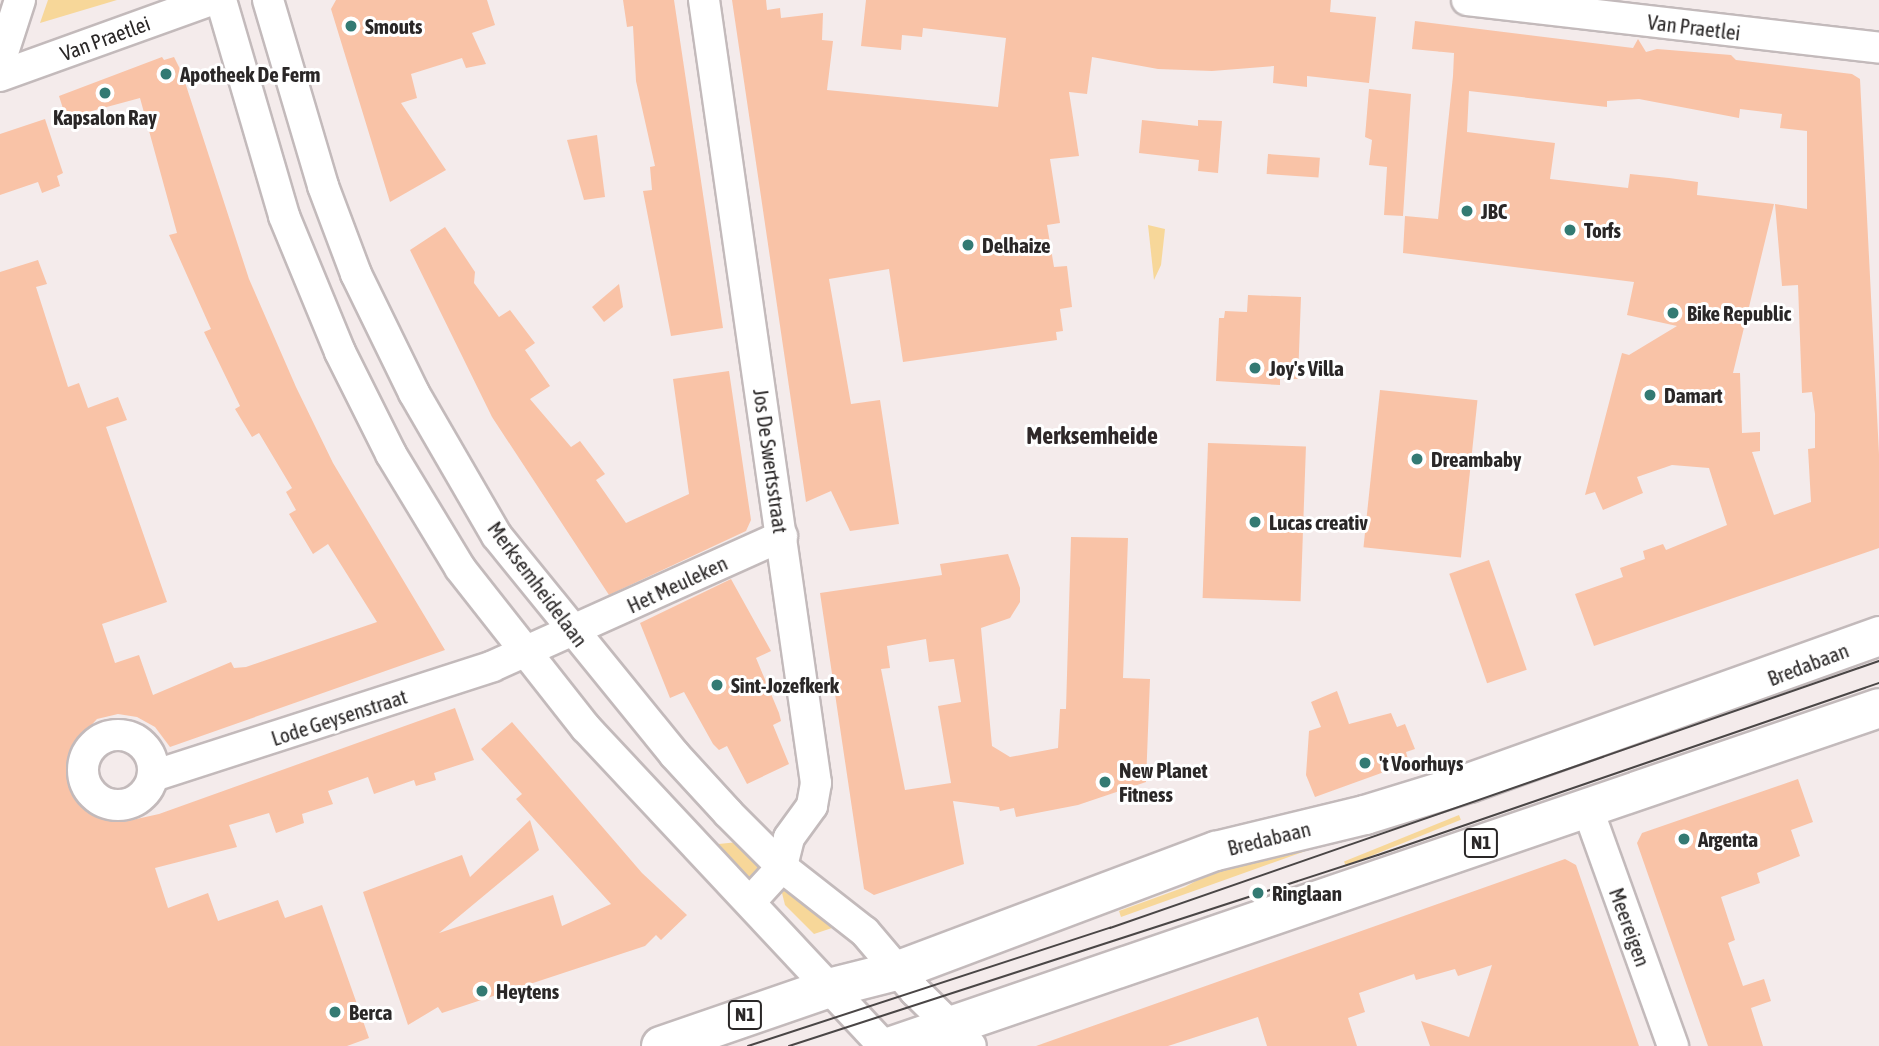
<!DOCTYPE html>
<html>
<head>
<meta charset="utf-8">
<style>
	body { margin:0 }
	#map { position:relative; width:1879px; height:1046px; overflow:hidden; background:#f4ebeb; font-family:"Asap Condensed",sans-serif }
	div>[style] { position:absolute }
	.green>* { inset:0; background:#f7d799; transform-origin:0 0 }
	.building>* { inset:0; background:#f9c3a7; transform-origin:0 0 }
	.roads { filter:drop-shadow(2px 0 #c3babb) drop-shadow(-2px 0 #c3babb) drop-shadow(0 2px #c3babb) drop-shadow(0 -2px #c3babb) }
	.minor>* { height:30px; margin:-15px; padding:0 15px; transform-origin:15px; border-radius:15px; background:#fff }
	.minor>.ring { margin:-15px; padding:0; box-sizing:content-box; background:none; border:30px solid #fff; border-radius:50% }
	.major>* { height:38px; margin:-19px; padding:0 19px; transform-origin:19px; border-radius:19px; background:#fff }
	.tram>* { height:2px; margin:-1px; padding:0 1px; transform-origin:1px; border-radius:1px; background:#4a4646 }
	.dots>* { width:19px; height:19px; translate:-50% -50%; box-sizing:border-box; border:4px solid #fff; border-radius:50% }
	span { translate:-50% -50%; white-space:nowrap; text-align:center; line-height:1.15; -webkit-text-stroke:6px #fff; paint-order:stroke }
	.shield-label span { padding:2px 5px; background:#fff; border:2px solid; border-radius:5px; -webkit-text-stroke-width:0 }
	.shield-label { font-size:19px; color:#2a2727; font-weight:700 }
	.poi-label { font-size:21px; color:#2a2727; font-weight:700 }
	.left { translate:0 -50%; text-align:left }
	.street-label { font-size:21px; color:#2a2727 }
	.quarter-label { font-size:24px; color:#2e2728; font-weight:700 }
</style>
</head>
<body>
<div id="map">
	<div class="green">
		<i style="clip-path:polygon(48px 0,117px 0,40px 23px)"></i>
		<i style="clip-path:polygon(1148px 225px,1165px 229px,1161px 265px,1154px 280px)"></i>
		<i style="left:1459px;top:815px;width:5px;height:124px;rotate:68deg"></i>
		<i style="clip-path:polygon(1384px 823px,1121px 917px,1119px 911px,1185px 887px,1234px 860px)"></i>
		<i style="clip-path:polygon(738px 842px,761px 870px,751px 880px,709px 845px)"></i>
		<i style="clip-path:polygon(786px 888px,835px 927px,814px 934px,785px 905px,782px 893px)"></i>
	</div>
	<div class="building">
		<i style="clip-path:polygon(336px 0,487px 0,495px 25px,472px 33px,486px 64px,466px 68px,462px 58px,411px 74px,417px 98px,401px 103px,446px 170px,390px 202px,331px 9px)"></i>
		<i style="clip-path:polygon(623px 0,674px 0,723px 328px,671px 336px,643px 191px,652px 190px,650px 167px,655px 166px,636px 81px,633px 26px,627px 27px)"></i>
		<i style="clip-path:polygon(732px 0,766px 0,767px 10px,780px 8px,781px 18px,823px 13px,822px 40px,833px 41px,827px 90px,998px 107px,1006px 38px,923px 28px,922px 37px,902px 35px,901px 50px,861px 46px,866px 0,1331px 0,1330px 12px,1376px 17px,1369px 83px,1307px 76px,1307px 87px,1273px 83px,1274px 66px,1212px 71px,1158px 69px,1092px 57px,1087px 94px,1069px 92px,1079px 156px,1050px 159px,1060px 223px,1047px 225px,1054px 267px,1067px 266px,1072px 307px,1060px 309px,1063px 331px,1056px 332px,1057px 340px,903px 362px,889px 269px,829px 279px,851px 404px,880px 400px,899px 524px,850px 531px,831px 491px,806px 502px)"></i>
		<i style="clip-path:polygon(evenodd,1415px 21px,1633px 48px,1638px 39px,1646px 52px,1657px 49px,1731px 55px,1736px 60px,1852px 74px,1860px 79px,1879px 454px,1879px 548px,1594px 646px,1575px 594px,1623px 577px,1620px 568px,1645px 559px,1643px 551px,1663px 544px,1666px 550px,1727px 525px,1709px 468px,1672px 465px,1637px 477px,1643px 493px,1603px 510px,1595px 492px,1585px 495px,1622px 353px,1629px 355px,1677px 326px,1627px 315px,1634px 282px,1403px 253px,1405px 216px,1438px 219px,1453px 76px,1454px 53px,1412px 49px,1415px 21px,1469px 91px,1607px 107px,1607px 101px,1639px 99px,1739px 118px,1740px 109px,1782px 114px,1780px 128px,1807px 131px,1807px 209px,1775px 204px,1782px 286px,1798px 285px,1802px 393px,1812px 392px,1815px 414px,1815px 448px,1808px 449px,1811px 502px,1774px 515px,1752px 452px,1760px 451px,1760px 432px,1742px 433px,1740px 373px,1733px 373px,1774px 204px,1697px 195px,1698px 182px,1669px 178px,1630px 174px,1628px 188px,1550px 179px,1555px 143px,1467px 132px,1469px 91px)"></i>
		<i style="clip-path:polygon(162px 57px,164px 60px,174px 57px,182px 73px,249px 279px,296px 387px,333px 463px,445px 650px,170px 747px,155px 727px,137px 717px,118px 714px,97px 719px,71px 747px,67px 780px,88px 811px,123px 822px,159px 814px,455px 708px,474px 760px,434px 773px,436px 780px,416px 786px,414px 780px,374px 794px,368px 777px,328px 791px,333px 804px,302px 814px,304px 823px,276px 833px,269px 813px,229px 825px,237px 847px,155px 868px,168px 908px,208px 893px,218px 921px,278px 900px,285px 918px,322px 905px,369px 1038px,347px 1046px,0 1046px,0 272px,38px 260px,47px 284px,36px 287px,68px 387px,79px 383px,88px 408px,118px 397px,127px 420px,106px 427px,167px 602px,102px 624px,115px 663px,139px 655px,153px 695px,231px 662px,234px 668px,246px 667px,377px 622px,328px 544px,313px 554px,289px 514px,296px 510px,286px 492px,292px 488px,259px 433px,252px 437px,235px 409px,240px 406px,204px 332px,211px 329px,169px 235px,177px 233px,140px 98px,66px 118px,59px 96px)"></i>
		<i style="clip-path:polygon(1369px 89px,1411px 94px,1403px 216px,1384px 215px,1387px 167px,1369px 165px,1372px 140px,1365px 137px)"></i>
		<i style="clip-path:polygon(45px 119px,63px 173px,57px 176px,60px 186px,42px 193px,38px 182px,0 195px,0 134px)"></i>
		<i style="clip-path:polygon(1142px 120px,1198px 126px,1198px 120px,1222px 121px,1218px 173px,1198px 171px,1199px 160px,1139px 153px)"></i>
		<i style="clip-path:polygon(597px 135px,605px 197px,584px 200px,567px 140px)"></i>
		<i style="left:1268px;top:154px;width:52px;height:20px;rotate:4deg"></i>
		<i style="clip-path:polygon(445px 227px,475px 272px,474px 283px,499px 317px,510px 310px,535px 343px,525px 350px,550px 386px,530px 399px,571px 447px,580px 441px,605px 474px,596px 480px,626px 523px,689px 494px,673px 379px,729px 371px,751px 520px,746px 531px,609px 595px,492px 417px,410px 250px)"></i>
		<i style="clip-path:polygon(619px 284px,623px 307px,604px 322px,592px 307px)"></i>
		<i style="clip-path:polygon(1248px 295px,1301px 297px,1298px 379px,1280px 379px,1280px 385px,1216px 381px,1219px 318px,1224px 318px,1225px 311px,1247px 312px)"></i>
		<i style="left:1380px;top:390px;width:98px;height:158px;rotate:6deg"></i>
		<i style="left:1208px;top:443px;width:98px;height:155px;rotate:2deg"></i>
		<i style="clip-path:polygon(evenodd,1071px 537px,1128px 538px,1123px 678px,1150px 679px,1146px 782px,1078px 805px,1016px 817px,1014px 808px,1000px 811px,999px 807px,953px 801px,964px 864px,874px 895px,864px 889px,820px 593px,942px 575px,940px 564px,1008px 554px,1020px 588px,1020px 602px,1010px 618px,981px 628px,992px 746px,1010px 757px,1058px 748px,1060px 709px,1066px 709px,1071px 537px,926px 639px,929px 662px,954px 659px,961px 702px,938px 706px,951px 783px,905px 790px,881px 669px,890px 668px,887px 646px,926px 639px)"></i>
		<i style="left:1489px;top:560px;width:116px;height:42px;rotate:71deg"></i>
		<i style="clip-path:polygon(731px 579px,771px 651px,756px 658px,779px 713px,781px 721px,773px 725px,789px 764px,747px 784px,727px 746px,719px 750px,713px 744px,684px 692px,670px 698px,640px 623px)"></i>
		<i style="clip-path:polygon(1337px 691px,1349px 724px,1391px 713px,1397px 727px,1405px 724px,1415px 749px,1406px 752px,1409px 763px,1315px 797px,1306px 775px,1309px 731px,1321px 727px,1311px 702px)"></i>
		<i style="clip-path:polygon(512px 722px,642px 873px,687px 915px,661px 940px,656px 935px,645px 946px,442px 1013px,438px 1007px,408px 1025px,363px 892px,462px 855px,470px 877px,530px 820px,539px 850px,439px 933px,553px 895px,562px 926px,611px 904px,516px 799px,522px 794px,481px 749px)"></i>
		<i style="clip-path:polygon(1798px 779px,1813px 822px,1791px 830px,1800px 856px,1757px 873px,1760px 883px,1721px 897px,1735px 940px,1728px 943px,1743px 986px,1764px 979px,1771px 1001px,1751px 1008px,1763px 1046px,1708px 1046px,1637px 843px,1642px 833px)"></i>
		<i style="clip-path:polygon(1565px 859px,1576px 865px,1639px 1046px,1430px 1046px,1421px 1021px,1469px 1037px,1492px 965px,1458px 976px,1455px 969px,1416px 980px,1414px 974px,1359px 993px,1365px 1012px,1348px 1018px,1357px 1046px,1267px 1046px,1258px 1017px,1168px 1046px,1036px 1046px)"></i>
	</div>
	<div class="roads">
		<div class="minor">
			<i style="left:221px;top:0;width:225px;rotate:73.7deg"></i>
			<i style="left:284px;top:216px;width:147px;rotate:67.6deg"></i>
			<i style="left:340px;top:352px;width:114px;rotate:63.4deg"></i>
			<i style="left:391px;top:454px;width:133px;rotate:58.8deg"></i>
			<i style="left:460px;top:568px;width:204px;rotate:51.8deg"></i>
			<i style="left:586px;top:728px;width:436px;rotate:46.9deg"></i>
			<i style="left:268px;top:0;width:194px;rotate:73.5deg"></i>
			<i style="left:323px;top:186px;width:94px;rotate:69.4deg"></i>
			<i style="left:356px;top:274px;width:132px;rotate:64deg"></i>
			<i style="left:414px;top:393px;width:165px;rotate:59.9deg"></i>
			<i style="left:497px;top:536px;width:281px;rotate:50.9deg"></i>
			<i style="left:674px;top:754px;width:80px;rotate:47.5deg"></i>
			<i style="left:728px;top:813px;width:76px;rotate:45deg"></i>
			<i style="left:782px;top:867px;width:105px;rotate:38.1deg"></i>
			<i style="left:865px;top:932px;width:77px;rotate:49.7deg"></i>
			<i style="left:915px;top:991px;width:78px;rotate:44.5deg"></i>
			<i style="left:704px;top:0;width:791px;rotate:81.86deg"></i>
			<i style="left:816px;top:783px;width:23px;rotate:100deg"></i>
			<i style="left:812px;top:806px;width:39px;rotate:126deg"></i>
			<i style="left:789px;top:838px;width:30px;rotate:104deg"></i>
			<i style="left:782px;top:867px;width:47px;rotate:132.4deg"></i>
			<i style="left:1467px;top:0;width:415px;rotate:6.6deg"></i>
			<i style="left:0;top:62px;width:65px;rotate:-72.1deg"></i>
			<i style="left:0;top:76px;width:224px;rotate:-19.8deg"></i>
			<i class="ring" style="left:83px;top:735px;width:40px;height:40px"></i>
			<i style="left:153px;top:776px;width:357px;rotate:-17.9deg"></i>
			<i style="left:493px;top:666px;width:317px;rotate:-24.2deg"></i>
			<i style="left:1587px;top:807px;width:254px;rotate:70.2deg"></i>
		</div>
		<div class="major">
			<i style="left:661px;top:1046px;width:178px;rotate:-19deg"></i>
			<i style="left:829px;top:988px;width:69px;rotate:-14.2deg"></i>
			<i style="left:896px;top:971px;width:342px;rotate:-20.6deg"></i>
			<i style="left:1216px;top:851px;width:153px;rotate:-13.6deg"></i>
			<i style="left:1365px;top:815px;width:109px;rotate:-17.1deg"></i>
			<i style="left:1469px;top:783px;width:436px;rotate:-19.7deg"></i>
			<i style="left:892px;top:1046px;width:1043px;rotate:-18.9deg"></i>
		</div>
	</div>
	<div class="tram">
		<i style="left:748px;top:1046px;width:381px;rotate:-18.1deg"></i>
		<i style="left:1110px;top:928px;width:814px;rotate:-19.15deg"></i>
		<i style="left:789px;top:1046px;width:619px;rotate:-17.97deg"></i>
		<i style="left:1378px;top:855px;width:530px;rotate:-18.95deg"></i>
	</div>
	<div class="dots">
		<i style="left:351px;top:26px;background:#337a73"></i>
		<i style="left:166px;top:74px;background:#337a73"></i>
		<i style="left:105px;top:93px;background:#337a73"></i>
		<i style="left:1467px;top:211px;background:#337a73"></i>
		<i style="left:1570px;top:230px;background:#337a73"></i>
		<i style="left:968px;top:245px;background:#337a73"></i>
		<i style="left:1673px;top:313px;background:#337a73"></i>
		<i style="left:1255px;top:368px;background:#337a73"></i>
		<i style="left:1650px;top:395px;background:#337a73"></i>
		<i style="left:1417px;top:459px;background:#337a73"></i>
		<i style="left:1255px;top:522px;background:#337a73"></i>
		<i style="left:717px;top:685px;background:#337a73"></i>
		<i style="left:1365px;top:763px;background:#337a73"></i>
		<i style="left:1105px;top:782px;background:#337a73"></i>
		<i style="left:1684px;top:839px;background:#337a73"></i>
		<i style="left:1258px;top:893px;background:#337a73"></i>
		<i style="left:482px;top:991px;background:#337a73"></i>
		<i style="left:335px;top:1012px;background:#337a73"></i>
	</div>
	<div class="shield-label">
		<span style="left:1481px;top:843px">N1</span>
		<span style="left:745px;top:1015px">N1</span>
	</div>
	<div class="poi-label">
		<span class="left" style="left:365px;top:26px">Smouts</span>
		<span class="left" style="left:180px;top:74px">Apotheek De Ferm</span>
		<span style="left:105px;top:117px">Kapsalon Ray</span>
		<span class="left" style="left:1481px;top:211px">JBC</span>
		<span class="left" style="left:1584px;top:230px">Torfs</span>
		<span class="left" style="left:982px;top:245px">Delhaize</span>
		<span class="left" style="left:1687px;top:313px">Bike Republic</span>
		<span class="left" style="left:1269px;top:368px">Joy's Villa</span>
		<span class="left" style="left:1664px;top:395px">Damart</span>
		<span class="left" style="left:1431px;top:459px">Dreambaby</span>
		<span class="left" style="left:1269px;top:522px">Lucas creativ</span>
		<span class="left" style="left:731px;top:685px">Sint-Jozefkerk</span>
		<span class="left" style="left:1379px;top:763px">'t Voorhuys</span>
		<span class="left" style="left:1119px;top:782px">New Planet<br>Fitness</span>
		<span class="left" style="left:1698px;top:839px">Argenta</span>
		<span class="left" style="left:1272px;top:893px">Ringlaan</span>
		<span class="left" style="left:496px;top:991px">Heytens</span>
		<span class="left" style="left:349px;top:1012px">Berca</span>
	</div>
	<div class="street-label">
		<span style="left:1694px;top:27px;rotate:7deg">Van Praetlei</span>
		<span style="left:105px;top:38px;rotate:-20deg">Van Praetlei</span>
		<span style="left:771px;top:461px;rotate:82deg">Jos De Swertsstraat</span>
		<span style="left:538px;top:584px;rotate:53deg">Merksemheidelaan</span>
		<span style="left:677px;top:584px;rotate:-25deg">Het Meuleken</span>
		<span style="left:1808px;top:664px;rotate:-21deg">Bredabaan</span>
		<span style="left:339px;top:717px;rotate:-18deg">Lode Geysenstraat</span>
		<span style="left:1269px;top:838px;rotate:-14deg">Bredabaan</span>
		<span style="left:1630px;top:927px;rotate:70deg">Meereigen</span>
	</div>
	<div class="quarter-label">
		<span style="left:1092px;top:436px">Merksemheide</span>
	</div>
</div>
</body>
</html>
